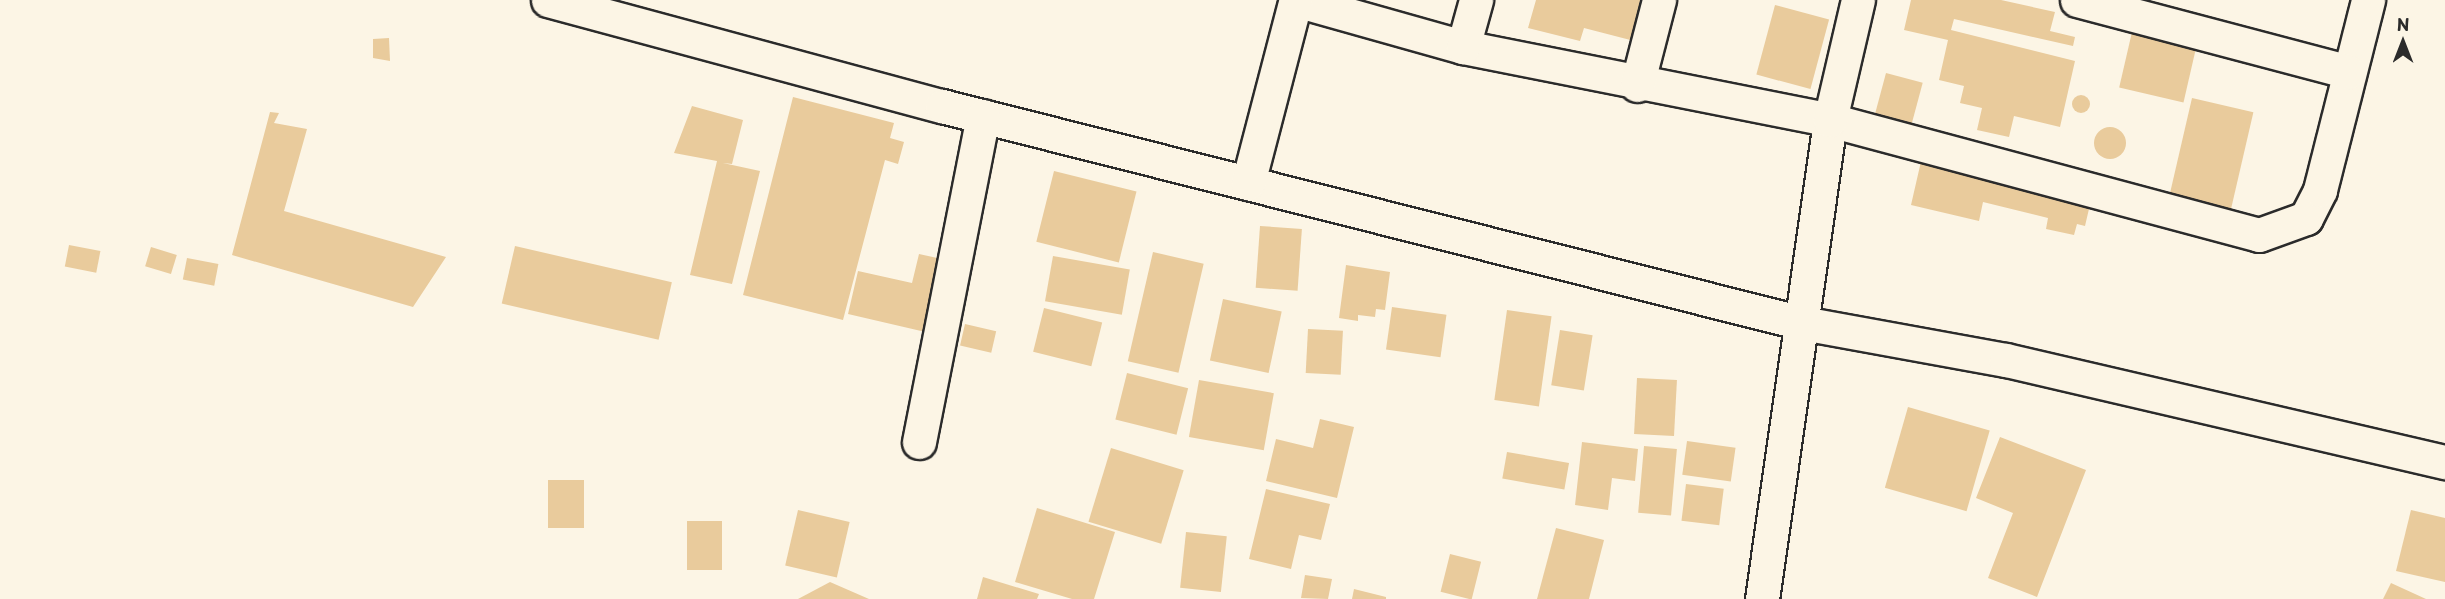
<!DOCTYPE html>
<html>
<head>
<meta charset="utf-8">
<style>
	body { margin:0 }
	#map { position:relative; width:2445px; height:599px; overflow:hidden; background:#fcf5e5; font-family:"Playpen Sans",sans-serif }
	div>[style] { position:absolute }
	.building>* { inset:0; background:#e9cb9c; transform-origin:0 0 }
	.round { border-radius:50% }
	.roads { filter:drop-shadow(2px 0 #2b2b2b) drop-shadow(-2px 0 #2b2b2b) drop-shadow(0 2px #2b2b2b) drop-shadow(0 -2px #2b2b2b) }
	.minor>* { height:33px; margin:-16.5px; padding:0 16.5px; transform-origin:16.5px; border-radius:16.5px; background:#fcf5e5 }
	span { translate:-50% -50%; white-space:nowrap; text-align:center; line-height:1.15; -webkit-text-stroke:4.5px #fcf5e5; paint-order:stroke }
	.north { position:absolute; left:2373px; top:12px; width:60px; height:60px; -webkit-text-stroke:4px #fcf5e5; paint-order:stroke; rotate:0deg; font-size:16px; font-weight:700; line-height:24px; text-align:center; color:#2b2b2b }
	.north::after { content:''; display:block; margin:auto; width:21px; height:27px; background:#2b2b2b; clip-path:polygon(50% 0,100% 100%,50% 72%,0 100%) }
</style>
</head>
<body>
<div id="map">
	<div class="building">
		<i style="clip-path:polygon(1536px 0,1653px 0,1642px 43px,1584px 28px,1580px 41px,1528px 28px)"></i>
		<i style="clip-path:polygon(1911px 0,2001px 0,2055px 12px,2050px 31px,2075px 37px,2073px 46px,1954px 19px,1951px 30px,2075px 61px,2060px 127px,2014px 116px,2009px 137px,1977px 130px,1982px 108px,1960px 103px,1964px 86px,1939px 80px,1948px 40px,1904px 30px)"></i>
		<i style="left:1775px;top:5px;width:56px;height:72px;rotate:15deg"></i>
		<i style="left:2132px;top:32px;width:66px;height:57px;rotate:13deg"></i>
		<i style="clip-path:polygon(389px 38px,390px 61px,373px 58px,373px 39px)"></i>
		<i style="left:1886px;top:73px;width:38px;height:51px;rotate:15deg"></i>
		<i class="round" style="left:2072px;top:95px;width:18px;height:18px"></i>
		<i style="clip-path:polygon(793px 97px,894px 123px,890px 138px,904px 142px,898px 164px,885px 160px,843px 320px,743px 295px)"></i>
		<i style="left:2192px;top:98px;width:63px;height:103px;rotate:13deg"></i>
		<i style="clip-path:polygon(692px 106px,743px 120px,732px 164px,723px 163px,760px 171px,732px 284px,690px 275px,717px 161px,674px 153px)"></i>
		<i style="clip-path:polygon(270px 112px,279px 113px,274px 123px,307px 129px,284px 211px,446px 257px,413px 307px,232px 255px)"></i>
		<i class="round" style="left:2094px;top:127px;width:32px;height:32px"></i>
		<i style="clip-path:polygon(1922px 157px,2092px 196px,2085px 226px,2077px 224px,2074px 235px,2046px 229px,2048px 218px,1983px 202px,1979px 221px,1911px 205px)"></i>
		<i style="left:1054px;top:171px;width:85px;height:73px;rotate:14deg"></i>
		<i style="left:1260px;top:226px;width:42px;height:62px;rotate:4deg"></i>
		<i style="left:69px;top:245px;width:32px;height:22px;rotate:11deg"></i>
		<i style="left:515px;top:246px;width:161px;height:59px;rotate:13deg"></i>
		<i style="left:151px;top:247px;width:27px;height:20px;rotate:17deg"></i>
		<i style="left:1153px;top:252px;width:52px;height:112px;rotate:13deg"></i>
		<i style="clip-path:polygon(919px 254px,951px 261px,934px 334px,848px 314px,858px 271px,912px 283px)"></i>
		<i style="left:1053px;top:256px;width:78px;height:46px;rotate:10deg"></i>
		<i style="left:187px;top:258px;width:32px;height:22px;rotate:11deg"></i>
		<i style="clip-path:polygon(1346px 265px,1390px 272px,1385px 310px,1376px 309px,1375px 317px,1358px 315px,1358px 321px,1339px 318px)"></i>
		<i style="left:1223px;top:299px;width:60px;height:63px;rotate:12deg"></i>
		<i style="left:1392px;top:307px;width:55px;height:43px;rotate:8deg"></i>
		<i style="left:1044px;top:308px;width:60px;height:45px;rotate:14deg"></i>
		<i style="left:1507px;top:310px;width:45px;height:91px;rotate:8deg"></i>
		<i style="left:965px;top:324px;width:32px;height:22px;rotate:13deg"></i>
		<i style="left:1308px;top:329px;width:35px;height:44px;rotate:3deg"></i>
		<i style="left:1560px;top:330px;width:33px;height:56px;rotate:9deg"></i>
		<i style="left:1127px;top:373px;width:63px;height:48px;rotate:14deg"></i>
		<i style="left:1637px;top:378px;width:40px;height:56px;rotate:3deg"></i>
		<i style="left:1199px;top:380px;width:76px;height:58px;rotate:10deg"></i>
		<i style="left:1908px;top:407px;width:85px;height:84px;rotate:16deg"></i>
		<i style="clip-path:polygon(1320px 419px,1354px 427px,1337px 498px,1266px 481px,1276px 439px,1313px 448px)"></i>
		<i style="clip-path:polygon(2000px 437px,2086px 470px,2037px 597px,1988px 578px,2013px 513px,1976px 498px)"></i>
		<i style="left:1687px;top:441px;width:49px;height:34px;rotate:8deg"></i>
		<i style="clip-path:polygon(1582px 442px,1638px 449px,1635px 481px,1612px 478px,1608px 510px,1575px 505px)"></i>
		<i style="left:1644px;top:446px;width:33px;height:67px;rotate:5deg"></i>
		<i style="left:1111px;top:448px;width:76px;height:77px;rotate:17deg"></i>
		<i style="left:1507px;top:452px;width:63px;height:27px;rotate:10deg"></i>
		<i style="left:548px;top:480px;width:36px;height:48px"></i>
		<i style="left:1686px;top:484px;width:38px;height:37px;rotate:7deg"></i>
		<i style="clip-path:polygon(1266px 489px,1330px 504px,1321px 540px,1299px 535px,1291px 569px,1249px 559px)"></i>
		<i style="clip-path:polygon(1037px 508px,1115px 532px,1094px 599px,1072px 599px,1015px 582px)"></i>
		<i style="left:798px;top:510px;width:53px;height:57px;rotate:13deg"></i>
		<i style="clip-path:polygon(2411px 510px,2445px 518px,2445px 582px,2396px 571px)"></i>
		<i style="left:687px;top:521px;width:35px;height:49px"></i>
		<i style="clip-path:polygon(1556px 528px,1604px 540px,1589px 599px,1537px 599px)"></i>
		<i style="left:1186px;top:532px;width:41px;height:56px;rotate:6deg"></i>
		<i style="left:1450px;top:554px;width:32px;height:39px;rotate:14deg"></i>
		<i style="clip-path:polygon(1305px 575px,1332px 579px,1328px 599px,1301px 598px)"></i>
		<i style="clip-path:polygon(983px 577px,1039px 594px,1037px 599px,977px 599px)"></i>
		<i style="clip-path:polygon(830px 582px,869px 599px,798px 599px)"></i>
		<i style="clip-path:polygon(2391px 583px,2426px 599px,2383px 599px)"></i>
		<i style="clip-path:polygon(1354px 589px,1386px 597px,1386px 599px,1352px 599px)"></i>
	</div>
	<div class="roads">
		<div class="minor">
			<i style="left:548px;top:0;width:408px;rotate:15.1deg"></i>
			<i style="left:942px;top:106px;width:887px;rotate:14.16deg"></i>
			<i style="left:1802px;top:323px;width:207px;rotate:10.3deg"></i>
			<i style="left:2006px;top:360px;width:451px;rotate:13.1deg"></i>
			<i style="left:1296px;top:0;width:173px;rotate:15.7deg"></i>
			<i style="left:1463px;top:47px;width:374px;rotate:11.2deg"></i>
			<i style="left:1830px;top:120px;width:444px;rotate:15deg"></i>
			<i style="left:2259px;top:235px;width:50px;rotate:-19.9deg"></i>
			<i style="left:2306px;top:218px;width:31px;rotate:-63deg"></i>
			<i style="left:2320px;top:190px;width:196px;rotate:-75.8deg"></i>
			<i style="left:2077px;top:0;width:281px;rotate:14.8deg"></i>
			<i style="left:1463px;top:47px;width:49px;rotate:-74.5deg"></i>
			<i style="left:1637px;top:85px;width:88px;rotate:-75.5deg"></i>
			<i style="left:1248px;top:183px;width:187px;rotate:-75.4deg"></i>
			<i style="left:919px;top:442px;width:332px;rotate:-78.9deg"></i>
			<i style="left:1762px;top:599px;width:484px;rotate:-81.9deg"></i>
			<i style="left:1830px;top:120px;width:123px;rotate:-76.9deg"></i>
		</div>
	</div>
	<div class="north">N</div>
</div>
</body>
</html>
